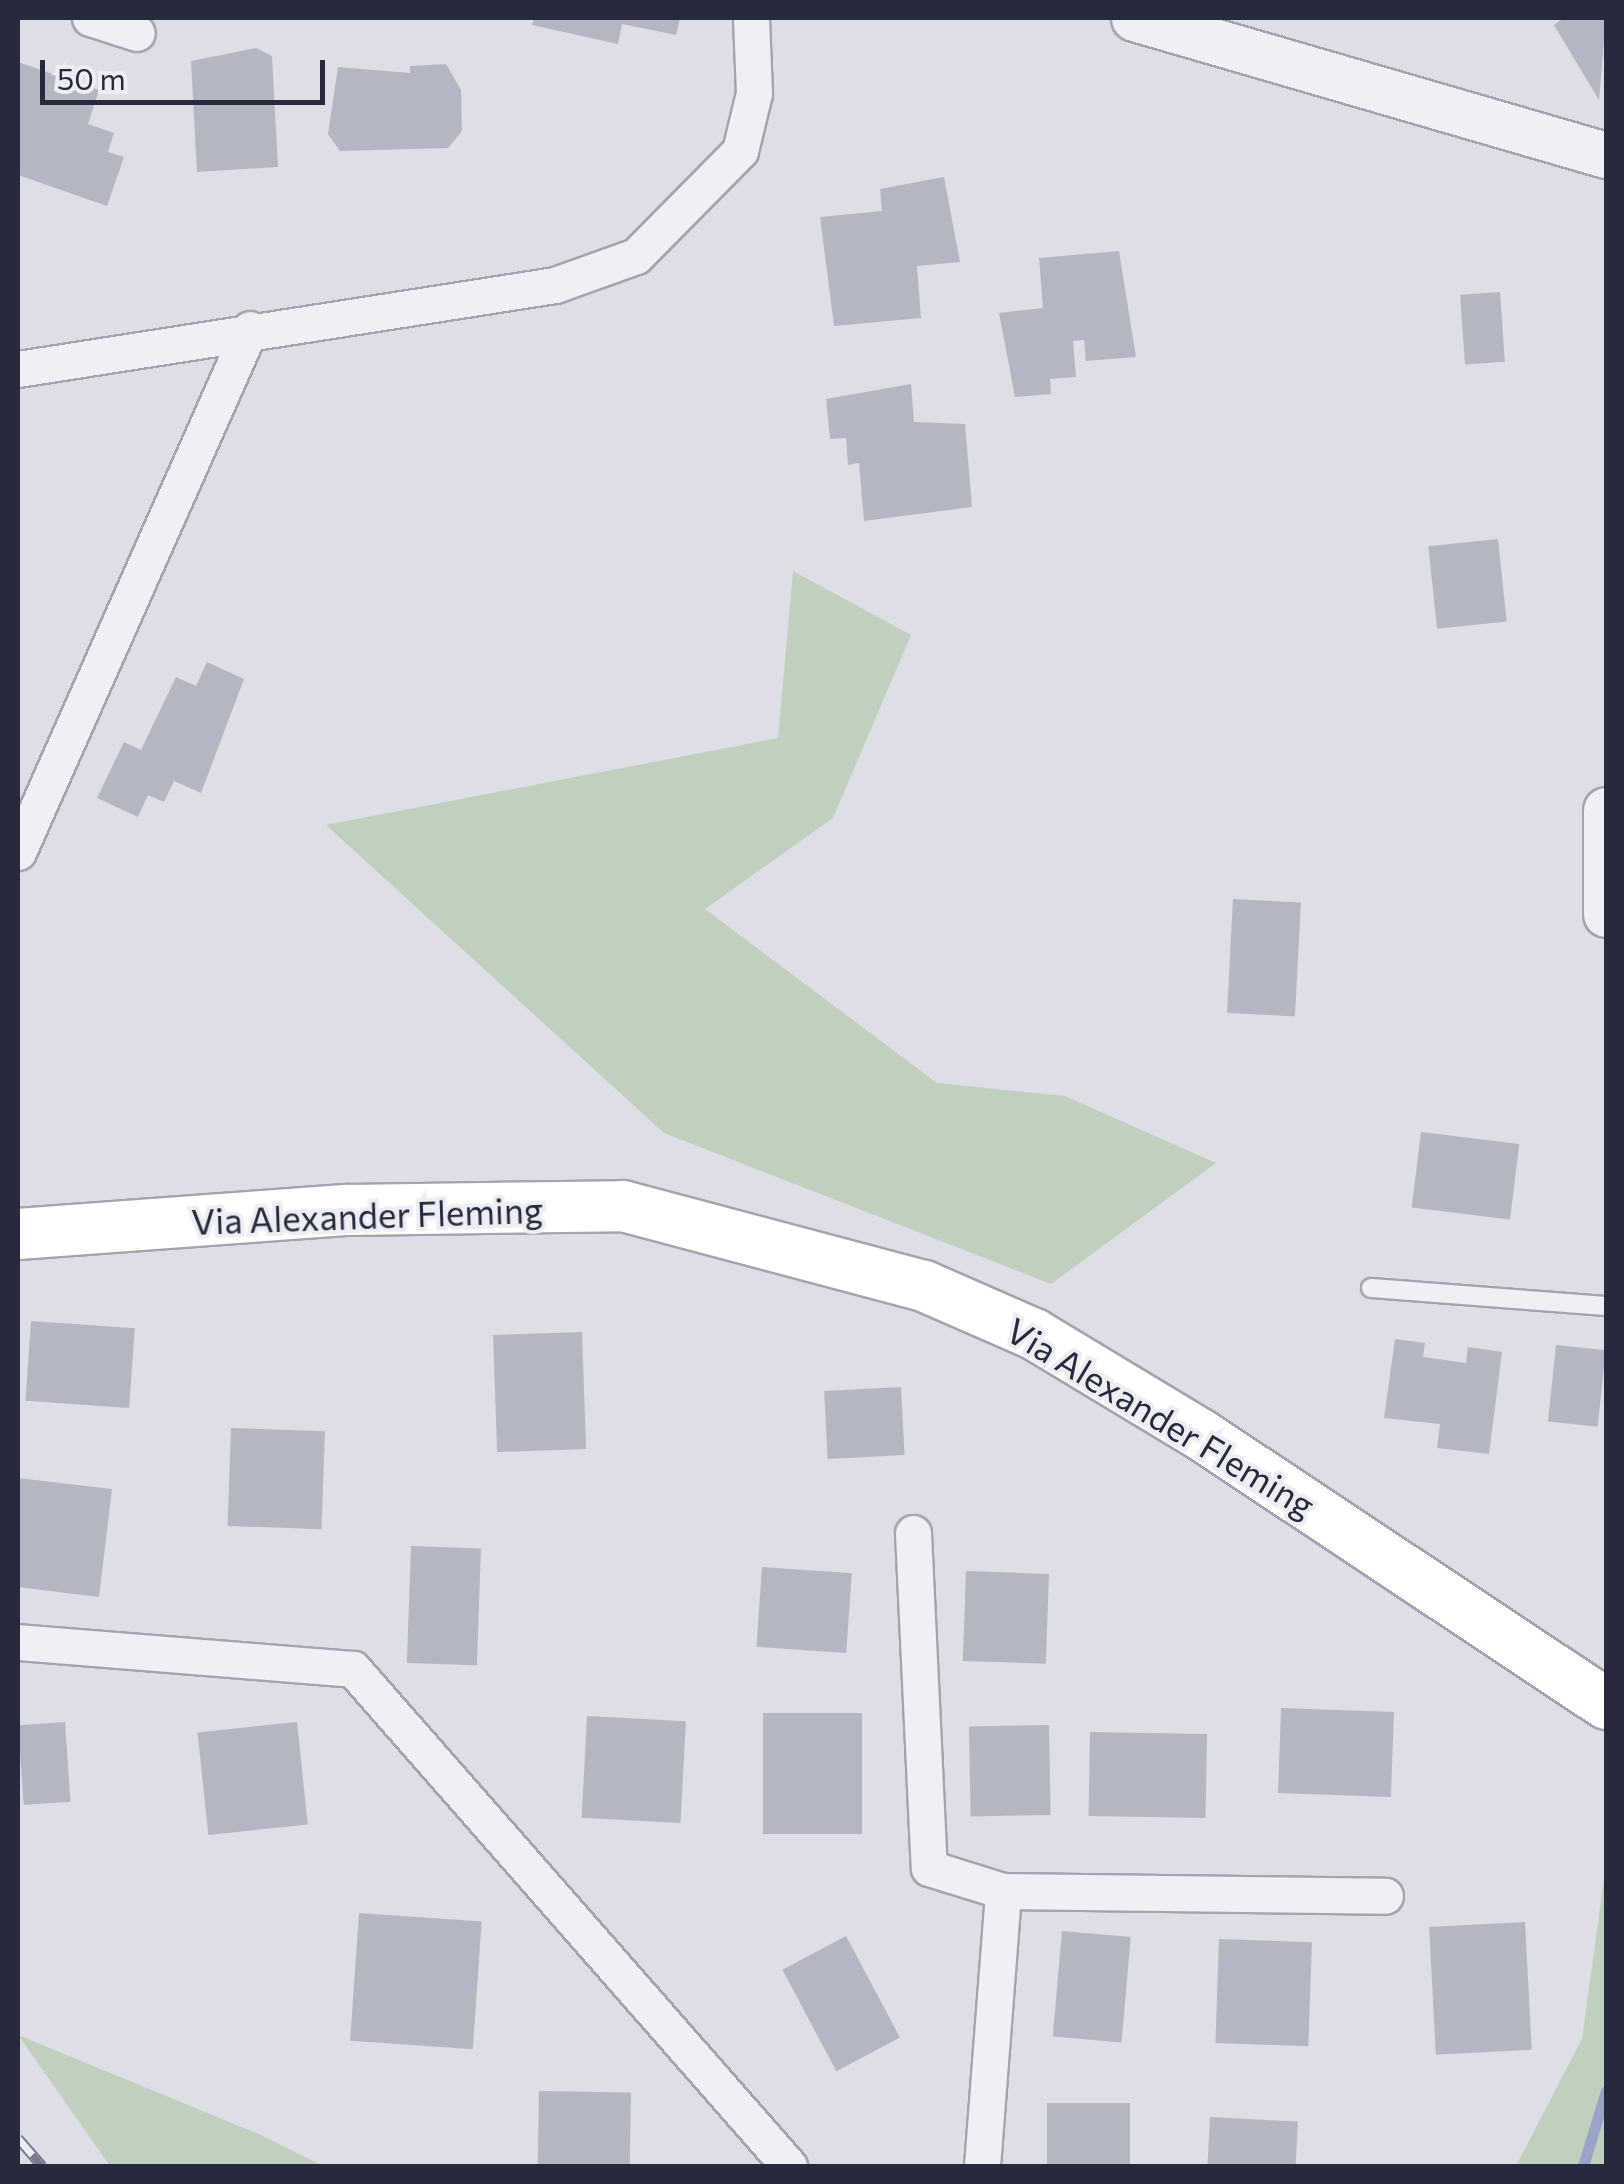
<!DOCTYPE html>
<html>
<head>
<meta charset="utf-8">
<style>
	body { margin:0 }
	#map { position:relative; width:1624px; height:2184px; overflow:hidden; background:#dddee6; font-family:Commissioner,sans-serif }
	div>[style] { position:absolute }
	.green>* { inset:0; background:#bfd0be }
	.stream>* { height:11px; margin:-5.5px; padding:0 5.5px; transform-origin:5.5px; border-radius:5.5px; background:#98a5c6 }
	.building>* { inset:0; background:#b4b7c3; transform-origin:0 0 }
	.roads { filter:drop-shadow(2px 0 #a3a4b0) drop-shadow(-2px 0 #a3a4b0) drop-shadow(0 2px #a3a4b0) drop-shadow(0 -2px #a3a4b0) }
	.service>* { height:18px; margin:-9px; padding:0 9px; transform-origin:9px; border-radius:9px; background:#eff0f5 }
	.minor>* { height:35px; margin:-17.5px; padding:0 17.5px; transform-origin:17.5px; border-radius:17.5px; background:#eff0f5 }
	.tertiary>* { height:45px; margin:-22.5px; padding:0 22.5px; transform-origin:22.5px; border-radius:22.5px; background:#eff0f5 }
	.secondary>* { height:50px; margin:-25px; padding:0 25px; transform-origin:25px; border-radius:25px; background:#fff }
	.rail>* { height:11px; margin-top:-5.5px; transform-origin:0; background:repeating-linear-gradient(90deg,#eceef4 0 22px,#777b8f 0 44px); box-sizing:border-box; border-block:2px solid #777b8f }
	span { translate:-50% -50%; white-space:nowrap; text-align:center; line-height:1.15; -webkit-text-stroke:8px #eceef4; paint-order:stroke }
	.street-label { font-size:35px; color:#272a3c }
	.frame { position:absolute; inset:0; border:20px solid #272a3c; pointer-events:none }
	.scale { position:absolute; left:40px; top:60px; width:285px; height:45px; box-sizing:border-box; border:5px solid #272a3c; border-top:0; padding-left:12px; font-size:30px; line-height:35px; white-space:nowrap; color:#272a3c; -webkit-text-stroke:8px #eceef4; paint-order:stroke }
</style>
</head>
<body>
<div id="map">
	<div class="green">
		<i style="clip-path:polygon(793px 571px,911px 635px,833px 818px,705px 909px,937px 1083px,1065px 1096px,1216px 1163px,1051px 1284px,664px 1133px,326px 825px,778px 738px)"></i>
		<i style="clip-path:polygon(1606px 1864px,1606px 2166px,1516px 2166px,1582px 2039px)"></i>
		<i style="clip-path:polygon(18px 2035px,261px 2135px,323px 2166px,110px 2166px)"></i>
	</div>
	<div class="stream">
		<i style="left:1583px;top:2166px;width:78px;rotate:-73deg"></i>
	</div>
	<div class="building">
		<i style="clip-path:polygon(534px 18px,680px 18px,676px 35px,622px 24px,618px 44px,532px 25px)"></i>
		<i style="clip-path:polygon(1564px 18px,1606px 18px,1599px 100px,1554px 25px)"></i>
		<i style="clip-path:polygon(256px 48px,272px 56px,278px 167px,197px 172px,191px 61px)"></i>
		<i style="clip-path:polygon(18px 62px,99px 90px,88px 124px,114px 133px,108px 152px,124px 157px,107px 206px,18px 175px)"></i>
		<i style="clip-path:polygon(446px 64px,461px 90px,462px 131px,448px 148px,340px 151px,328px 134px,338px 67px,410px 73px,410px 66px)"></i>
		<i style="clip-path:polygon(944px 177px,960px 262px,917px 266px,921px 318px,834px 326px,820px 217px,882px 211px,880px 189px)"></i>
		<i style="clip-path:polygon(1119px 251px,1136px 357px,1086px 361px,1084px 340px,1073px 341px,1076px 377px,1050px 379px,1051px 394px,1015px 397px,999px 313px,1043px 308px,1039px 258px)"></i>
		<i style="left:1500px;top:292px;width:70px;height:40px;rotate:86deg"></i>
		<i style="clip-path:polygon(911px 384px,914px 422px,965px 424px,972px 507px,864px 521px,859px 463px,848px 465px,846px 438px,830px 439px,826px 399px)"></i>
		<i style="left:1498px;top:539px;width:83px;height:70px;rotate:84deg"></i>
		<i style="clip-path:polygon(207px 662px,244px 679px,201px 793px,174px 781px,164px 802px,148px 795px,138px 817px,97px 798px,124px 742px,141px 750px,176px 677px,196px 686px)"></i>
		<i style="left:1233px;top:899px;width:68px;height:114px;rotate:3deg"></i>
		<i style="left:1421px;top:1132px;width:99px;height:76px;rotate:7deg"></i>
		<i style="left:31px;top:1321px;width:104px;height:80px;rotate:4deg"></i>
		<i style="left:582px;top:1332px;width:117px;height:89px;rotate:88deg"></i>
		<i style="clip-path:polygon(1395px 1339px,1425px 1343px,1423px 1357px,1466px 1363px,1468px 1347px,1502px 1352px,1489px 1454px,1437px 1448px,1440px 1424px,1384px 1418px)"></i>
		<i style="left:1556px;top:1345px;width:50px;height:77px;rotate:6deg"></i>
		<i style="left:901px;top:1387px;width:68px;height:77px;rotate:87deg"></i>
		<i style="left:231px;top:1428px;width:94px;height:98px;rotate:2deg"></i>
		<i style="clip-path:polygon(18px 1478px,112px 1489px,99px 1597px,18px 1587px)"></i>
		<i style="left:411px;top:1546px;width:70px;height:117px;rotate:2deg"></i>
		<i style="left:762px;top:1567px;width:90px;height:80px;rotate:4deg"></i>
		<i style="left:966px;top:1571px;width:83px;height:90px;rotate:2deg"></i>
		<i style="left:1281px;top:1708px;width:113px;height:85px;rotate:2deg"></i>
		<i style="left:862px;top:1713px;width:121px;height:99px;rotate:90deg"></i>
		<i style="left:587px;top:1716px;width:99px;height:102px;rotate:3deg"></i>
		<i style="left:65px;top:1722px;width:80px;height:47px;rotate:86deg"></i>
		<i style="left:297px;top:1722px;width:103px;height:100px;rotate:84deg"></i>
		<i style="left:1049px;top:1725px;width:90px;height:80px;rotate:89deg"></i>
		<i style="left:1090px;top:1732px;width:117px;height:84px;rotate:1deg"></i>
		<i style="left:359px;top:1913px;width:123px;height:128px;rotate:4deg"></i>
		<i style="left:1525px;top:1922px;width:128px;height:96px;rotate:87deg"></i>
		<i style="left:1062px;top:1931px;width:69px;height:106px;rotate:5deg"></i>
		<i style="left:846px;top:1936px;width:115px;height:72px;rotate:62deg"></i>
		<i style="left:1219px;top:1939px;width:93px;height:104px;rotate:2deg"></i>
		<i style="left:539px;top:2091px;width:92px;height:75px;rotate:1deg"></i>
		<i style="left:1047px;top:2103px;width:83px;height:63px"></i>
		<i style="left:1210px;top:2117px;width:88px;height:49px;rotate:3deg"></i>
	</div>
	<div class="roads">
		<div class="service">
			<i style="left:1371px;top:1288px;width:236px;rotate:4.4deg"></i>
		</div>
		<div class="minor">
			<i style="left:90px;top:18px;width:49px;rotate:17.7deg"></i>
			<i style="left:18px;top:369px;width:544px;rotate:-8.89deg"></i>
			<i style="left:555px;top:285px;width:86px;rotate:-19.7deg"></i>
			<i style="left:636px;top:256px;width:148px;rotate:-45.3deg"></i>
			<i style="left:740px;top:151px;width:60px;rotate:-76.4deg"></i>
			<i style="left:754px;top:93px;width:75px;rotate:-92.3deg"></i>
			<i style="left:18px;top:852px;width:572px;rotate:-66.08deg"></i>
			<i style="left:913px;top:1533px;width:335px;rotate:87.3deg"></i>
			<i style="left:929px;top:1868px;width:77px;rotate:17.3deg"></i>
			<i style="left:1003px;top:1891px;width:382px;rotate:0.7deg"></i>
			<i style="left:18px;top:1642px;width:336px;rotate:4.6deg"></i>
			<i style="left:353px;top:1669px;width:661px;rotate:48.74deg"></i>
			<i style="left:982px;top:2166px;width:276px;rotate:-85.6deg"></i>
		</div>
		<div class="tertiary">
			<i style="left:1134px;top:18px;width:491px;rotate:16.2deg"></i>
			<i style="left:1606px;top:810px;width:104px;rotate:90deg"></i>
		</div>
		<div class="secondary">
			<i style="left:18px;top:1234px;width:331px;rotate:-4.2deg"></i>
			<i style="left:348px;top:1210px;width:275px;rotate:-0.8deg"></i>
			<i style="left:623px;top:1206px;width:311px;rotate:14.9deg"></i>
			<i style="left:924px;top:1286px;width:120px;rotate:23.6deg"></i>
			<i style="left:1034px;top:1334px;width:194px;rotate:31.1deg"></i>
			<i style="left:1200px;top:1434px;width:488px;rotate:33.6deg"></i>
		</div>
	</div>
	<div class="rail">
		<i style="left:18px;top:2138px;width:37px;rotate:49deg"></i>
	</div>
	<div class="street-label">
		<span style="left:367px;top:1215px;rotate:-2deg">Via Alexander Fleming</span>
		<span style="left:1161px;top:1417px;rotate:31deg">Via Alexander Fleming</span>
	</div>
	<div class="frame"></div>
	<div class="scale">50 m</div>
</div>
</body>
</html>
